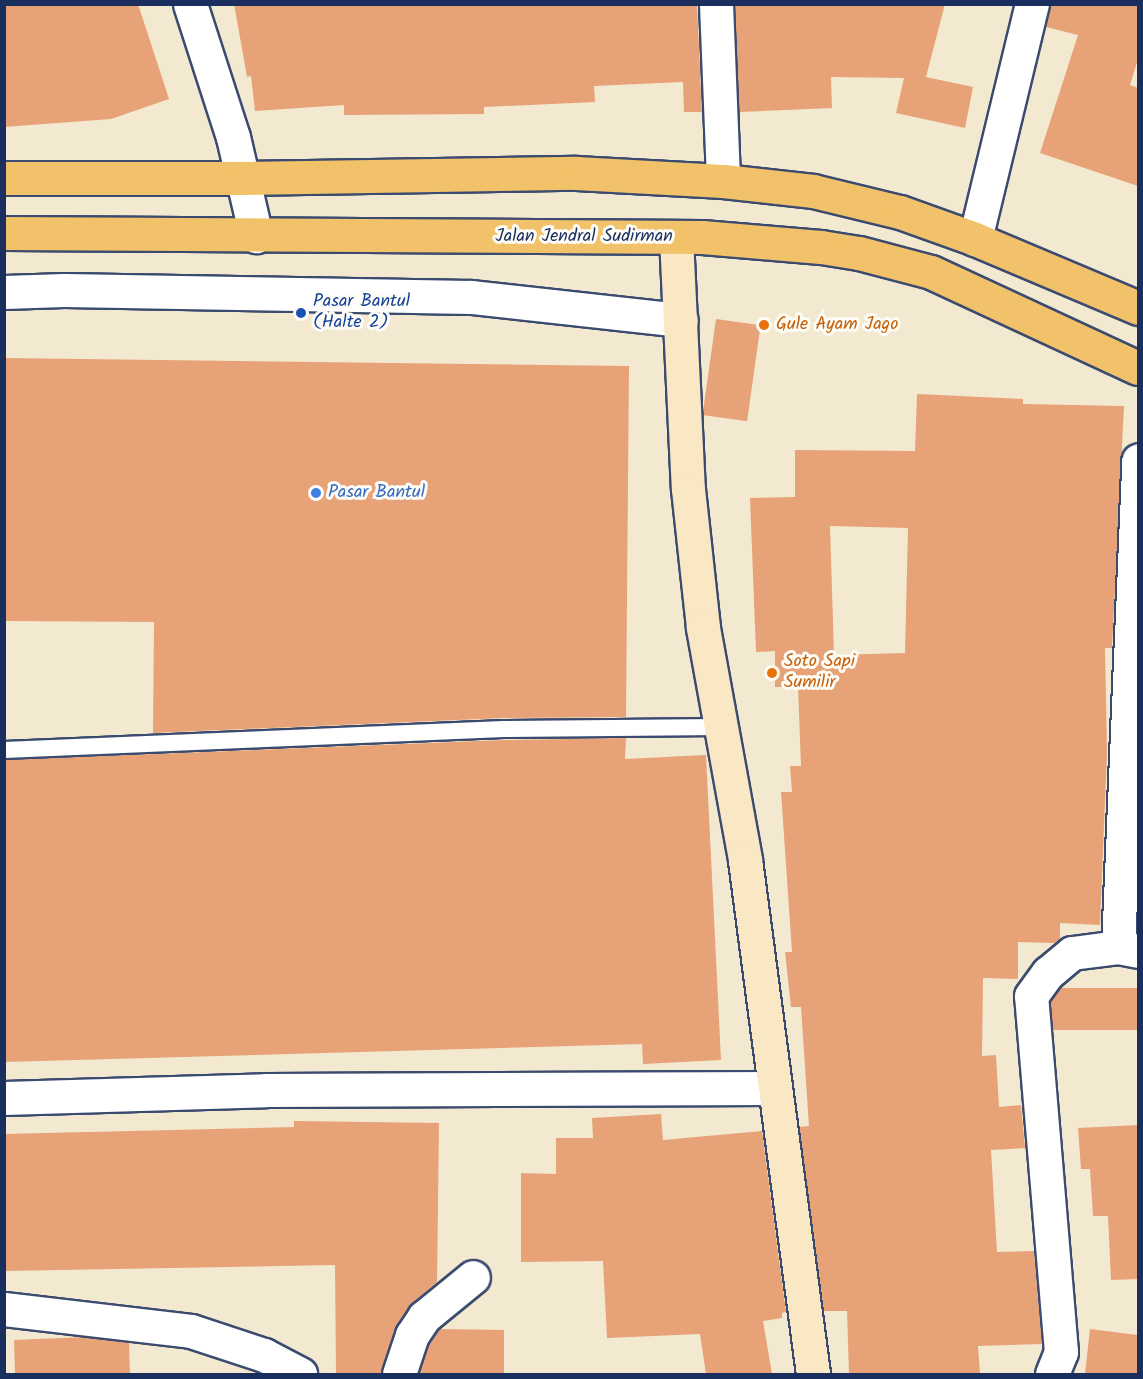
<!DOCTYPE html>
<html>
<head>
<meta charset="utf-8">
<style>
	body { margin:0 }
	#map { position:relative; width:1143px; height:1379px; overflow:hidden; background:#f3e9d1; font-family:Kalam,sans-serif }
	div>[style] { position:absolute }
	.building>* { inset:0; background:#e7a277; transform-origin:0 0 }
	.roads { filter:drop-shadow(2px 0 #3b4b6f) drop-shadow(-2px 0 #3b4b6f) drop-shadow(0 2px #3b4b6f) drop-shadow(0 -2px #3b4b6f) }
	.lane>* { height:16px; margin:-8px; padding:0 8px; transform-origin:8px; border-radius:8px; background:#fff }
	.street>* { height:33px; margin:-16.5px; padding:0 16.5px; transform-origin:16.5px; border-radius:16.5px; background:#fff }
	.secondary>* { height:33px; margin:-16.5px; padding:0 16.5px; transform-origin:16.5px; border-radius:16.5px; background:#fae7c3 }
	.primary>* { height:33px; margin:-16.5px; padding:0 16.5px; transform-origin:16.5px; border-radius:16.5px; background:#f2c26a }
	.dots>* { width:16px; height:16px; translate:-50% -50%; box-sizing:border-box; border:3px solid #fdfcf7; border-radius:50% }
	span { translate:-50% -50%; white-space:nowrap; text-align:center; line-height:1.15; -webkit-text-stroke:6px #fdfcf7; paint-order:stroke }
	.street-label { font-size:18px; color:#1b2f5e }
	.transit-label { font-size:18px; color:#164399 }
	.left { translate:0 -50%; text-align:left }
	.food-label { font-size:18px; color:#c56008 }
	.shop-label { font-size:18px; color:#366cbe }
	.frame { position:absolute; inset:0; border:6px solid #1b2f5e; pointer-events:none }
</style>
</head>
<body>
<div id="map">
	<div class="building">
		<i style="clip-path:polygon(4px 4px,138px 4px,169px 99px,111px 119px,4px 127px)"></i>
		<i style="clip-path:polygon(234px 4px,697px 4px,702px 112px,684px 112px,683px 82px,594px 86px,595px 102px,484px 107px,484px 114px,344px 115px,344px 105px,255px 111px,251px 76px,247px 77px)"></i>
		<i style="clip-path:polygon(735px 4px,945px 4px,926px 77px,973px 87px,965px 128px,896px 113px,904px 78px,831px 77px,832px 108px,739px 112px)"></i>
		<i style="clip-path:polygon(1050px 4px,1138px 4px,1138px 59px,1130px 85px,1138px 88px,1138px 186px,1040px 153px,1078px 35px,1046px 27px)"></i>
		<i style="left:716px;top:319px;width:45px;height:97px;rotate:8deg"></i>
		<i style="clip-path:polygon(4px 358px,629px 366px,626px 717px,504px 718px,153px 733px,154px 622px,4px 621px)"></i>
		<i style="clip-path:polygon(evenodd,917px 394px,1023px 399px,1023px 404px,1124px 406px,1112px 648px,1105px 648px,1107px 753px,1100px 925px,1060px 923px,1060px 939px,1055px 943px,1018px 942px,1018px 979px,983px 978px,982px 1056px,996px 1055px,999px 1107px,1021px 1105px,1025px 1148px,991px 1150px,997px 1252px,1034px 1251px,1042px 1344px,978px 1346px,980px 1373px,849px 1374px,847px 1311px,824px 1311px,799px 1127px,809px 1126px,801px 1007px,791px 1007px,785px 952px,792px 952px,781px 792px,792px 792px,790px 766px,801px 766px,798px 687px,775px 687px,775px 651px,756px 652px,750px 498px,795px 497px,795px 450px,915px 451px,917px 394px,830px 526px,908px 528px,905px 653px,834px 655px,830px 526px)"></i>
		<i style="clip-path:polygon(626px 738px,625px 759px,706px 755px,721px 1060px,643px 1064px,642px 1044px,4px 1062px,4px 760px,504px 740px)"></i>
		<i style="left:1138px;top:988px;width:42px;height:87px;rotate:90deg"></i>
		<i style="clip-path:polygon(661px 1114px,663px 1140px,762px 1131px,786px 1312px,782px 1313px,782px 1318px,763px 1321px,772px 1374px,706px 1374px,700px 1334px,607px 1338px,603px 1261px,521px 1262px,521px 1173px,556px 1174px,556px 1138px,593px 1138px,592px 1118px)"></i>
		<i style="clip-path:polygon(294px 1121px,439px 1123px,437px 1282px,412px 1303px,396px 1325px,381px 1374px,336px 1374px,335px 1265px,4px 1271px,4px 1134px,294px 1127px)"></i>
		<i style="clip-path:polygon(1138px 1125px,1138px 1279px,1111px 1280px,1108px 1216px,1093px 1216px,1090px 1169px,1081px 1169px,1078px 1128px)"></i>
		<i style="clip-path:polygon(439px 1329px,504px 1330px,504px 1374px,419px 1374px,429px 1343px)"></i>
		<i style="clip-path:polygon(1090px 1329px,1138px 1335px,1138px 1374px,1085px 1374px)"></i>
		<i style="clip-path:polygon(85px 1337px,129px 1343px,130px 1374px,15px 1374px,14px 1340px)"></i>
	</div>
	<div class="roads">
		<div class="lane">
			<i style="left:4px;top:750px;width:500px;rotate:-2.41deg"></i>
			<i style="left:504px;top:729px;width:217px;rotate:-0.5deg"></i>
		</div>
		<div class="street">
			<i style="left:190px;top:4px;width:140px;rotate:72.1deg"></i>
			<i style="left:233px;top:137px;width:102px;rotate:76.9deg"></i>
			<i style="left:716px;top:4px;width:177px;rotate:87.7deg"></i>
			<i style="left:975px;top:239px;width:242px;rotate:-76.4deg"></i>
			<i style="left:4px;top:292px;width:60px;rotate:-1.9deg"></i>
			<i style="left:64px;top:290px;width:407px;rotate:1deg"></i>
			<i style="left:471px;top:297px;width:211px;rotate:6.3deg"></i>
			<i style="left:1118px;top:947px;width:487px;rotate:-87.6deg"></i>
			<i style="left:4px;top:1098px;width:262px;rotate:-1.7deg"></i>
			<i style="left:266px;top:1090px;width:508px;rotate:-0.23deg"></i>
			<i style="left:4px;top:1309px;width:188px;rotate:6.7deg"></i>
			<i style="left:191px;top:1331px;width:77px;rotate:18.2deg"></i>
			<i style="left:264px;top:1355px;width:41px;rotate:27.8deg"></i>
			<i style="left:399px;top:1374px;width:41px;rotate:-71.6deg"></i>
			<i style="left:412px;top:1335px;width:22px;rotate:-56deg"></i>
			<i style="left:424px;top:1317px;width:63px;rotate:-39.2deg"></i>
			<i style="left:1052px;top:1374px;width:24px;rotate:-68deg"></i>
			<i style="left:1061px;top:1352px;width:357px;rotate:-94.8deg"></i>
			<i style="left:1031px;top:996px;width:29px;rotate:-54deg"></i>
			<i style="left:1048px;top:973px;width:31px;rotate:-40deg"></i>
			<i style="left:1072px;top:953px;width:46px;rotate:-7.4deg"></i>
			<i style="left:1118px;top:947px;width:20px;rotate:11deg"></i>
		</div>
		<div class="secondary">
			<i style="left:676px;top:237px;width:252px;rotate:87.3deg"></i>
			<i style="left:688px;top:489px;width:140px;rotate:83.8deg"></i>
			<i style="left:703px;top:628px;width:236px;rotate:79.7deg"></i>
			<i style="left:745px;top:860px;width:518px;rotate:82.46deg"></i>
		</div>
		<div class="primary">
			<i style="left:4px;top:178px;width:237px"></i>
			<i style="left:241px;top:178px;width:335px;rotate:-0.9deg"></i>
			<i style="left:576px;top:173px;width:147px;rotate:3.1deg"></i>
			<i style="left:723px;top:181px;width:91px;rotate:6.3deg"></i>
			<i style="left:813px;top:191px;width:89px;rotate:13.6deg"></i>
			<i style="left:900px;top:212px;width:80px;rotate:19.8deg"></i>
			<i style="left:975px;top:239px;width:177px;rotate:22.9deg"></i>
			<i style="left:4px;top:233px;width:698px;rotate:0.33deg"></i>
			<i style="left:702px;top:237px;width:119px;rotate:4.8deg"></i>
			<i style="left:821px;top:247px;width:38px;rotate:9deg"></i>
			<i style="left:859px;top:253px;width:74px;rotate:14.8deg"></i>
			<i style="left:931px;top:272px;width:228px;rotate:24.9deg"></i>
		</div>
	</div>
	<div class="dots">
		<i style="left:301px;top:313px;background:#1a4fb4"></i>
		<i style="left:764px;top:325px;background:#e8710a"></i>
		<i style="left:316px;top:493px;background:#3f7fe0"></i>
		<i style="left:772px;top:673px;background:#e8710a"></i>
	</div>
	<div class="street-label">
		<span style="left:584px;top:237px">Jalan Jendral Sudirman</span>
	</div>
	<div class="transit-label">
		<span class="left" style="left:313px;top:313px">Pasar Bantul<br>(Halte 2)</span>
	</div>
	<div class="food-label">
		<span class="left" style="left:776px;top:325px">Gule Ayam Jago</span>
		<span class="left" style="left:784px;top:673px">Soto Sapi<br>Sumilir</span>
	</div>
	<div class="shop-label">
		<span class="left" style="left:328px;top:493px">Pasar Bantul</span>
	</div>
	<div class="frame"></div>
</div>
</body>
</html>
